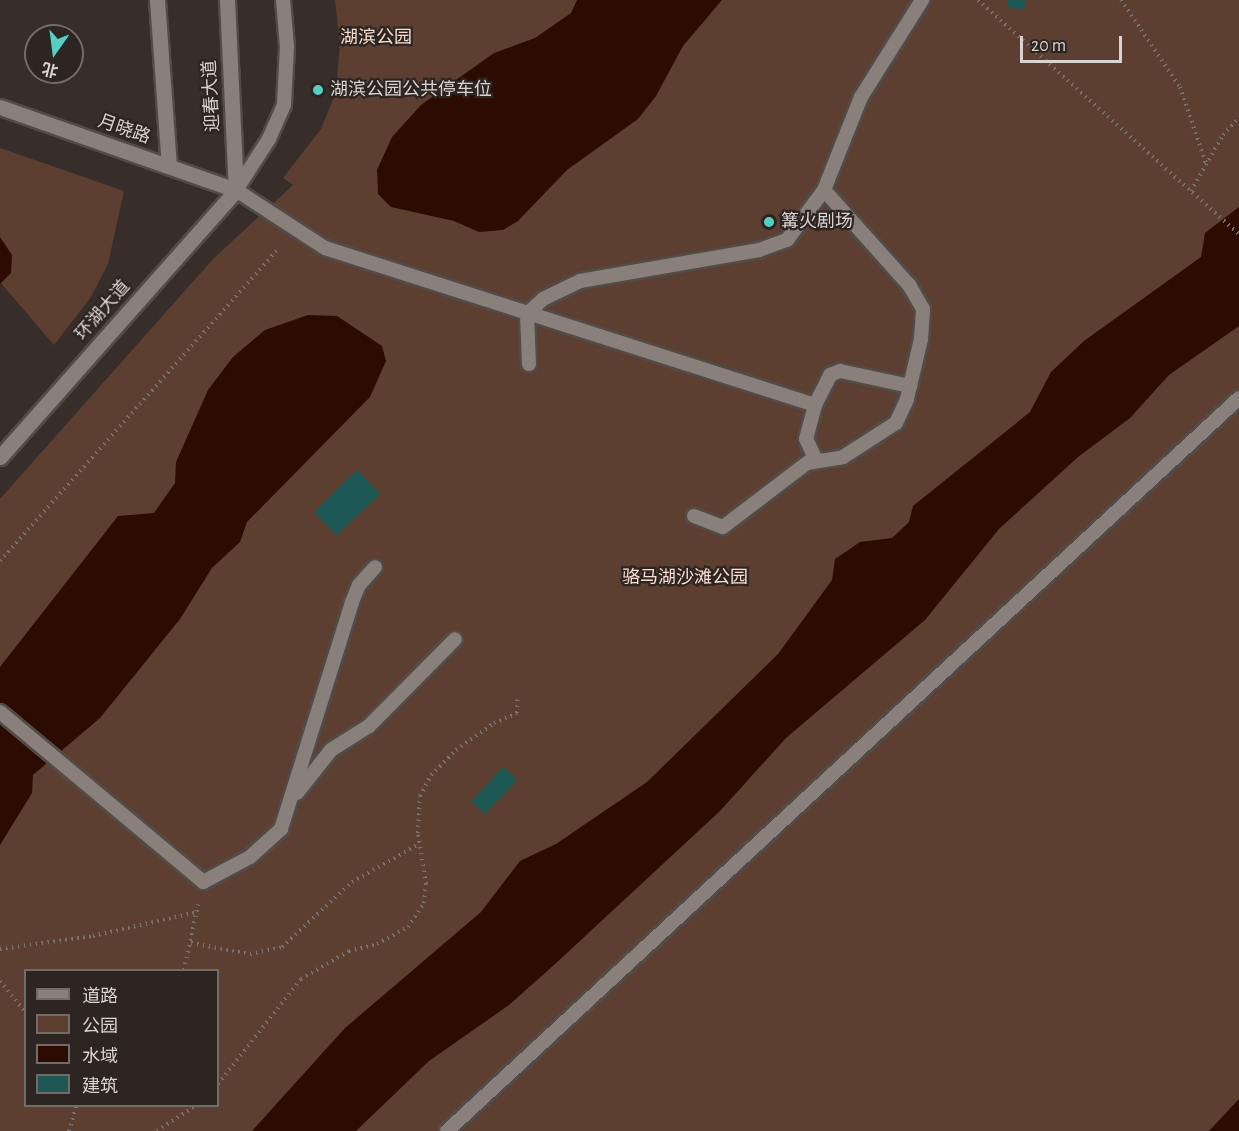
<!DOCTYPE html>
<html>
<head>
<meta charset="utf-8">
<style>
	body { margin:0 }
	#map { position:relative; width:1239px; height:1131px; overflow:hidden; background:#372e2a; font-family:"Alegreya Sans","Noto Sans SC",sans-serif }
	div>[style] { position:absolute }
	.green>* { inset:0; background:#5d3f31 }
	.water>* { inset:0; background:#2c0c00 }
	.building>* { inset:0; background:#1e5854; transform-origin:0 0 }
	.path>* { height:4px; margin-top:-2px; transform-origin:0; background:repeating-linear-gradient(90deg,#7a726f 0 1.5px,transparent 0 6px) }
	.roads { filter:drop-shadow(2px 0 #524c48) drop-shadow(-2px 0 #524c48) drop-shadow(0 2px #524c48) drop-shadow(0 -2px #524c48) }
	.lane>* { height:14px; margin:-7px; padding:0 7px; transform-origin:7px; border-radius:7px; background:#8a807b }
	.secondary>* { height:15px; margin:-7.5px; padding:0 7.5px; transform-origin:7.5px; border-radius:7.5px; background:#8a807b }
	.dots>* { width:16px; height:16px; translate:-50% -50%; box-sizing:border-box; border:3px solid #2d2521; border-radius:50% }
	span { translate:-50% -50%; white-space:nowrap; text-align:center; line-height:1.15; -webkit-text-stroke:4.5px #2d2521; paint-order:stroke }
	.park-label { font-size:18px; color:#f9ddd0 }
	.poi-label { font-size:18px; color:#d9d3d1 }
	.left { translate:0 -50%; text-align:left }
	.street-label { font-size:18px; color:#d9d3d1 }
	.legend { position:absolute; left:24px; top:969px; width:195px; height:138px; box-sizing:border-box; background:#2d2521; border:2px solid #726b67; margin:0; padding:8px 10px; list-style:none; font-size:18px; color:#d9d3d1 }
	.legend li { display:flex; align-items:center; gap:12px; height:30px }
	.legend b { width:30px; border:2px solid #726b67 }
	.north { position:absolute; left:24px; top:24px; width:60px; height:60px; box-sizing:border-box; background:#2d2521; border:2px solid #726b67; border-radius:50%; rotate:194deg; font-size:16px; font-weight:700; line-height:24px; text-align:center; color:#d9d3d1 }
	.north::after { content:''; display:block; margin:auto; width:21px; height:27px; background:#55cec6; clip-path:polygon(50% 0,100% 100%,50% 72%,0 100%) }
	.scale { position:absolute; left:1020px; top:36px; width:102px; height:27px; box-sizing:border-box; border:3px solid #d9d3d1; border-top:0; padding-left:8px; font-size:18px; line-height:21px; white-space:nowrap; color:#d9d3d1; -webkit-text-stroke:4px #2d2521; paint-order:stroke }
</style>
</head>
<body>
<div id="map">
	<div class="green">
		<i style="clip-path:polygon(evenodd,335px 0,1239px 0,1239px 1131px,0 1131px,0 499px,213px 259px,293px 185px,283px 178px,321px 129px,336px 92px,340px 44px,335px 0,26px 970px,218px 970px,218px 1106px,26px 1106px,26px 970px)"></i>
		<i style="clip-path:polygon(0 148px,124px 191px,108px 264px,91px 297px,54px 345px,0 282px)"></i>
	</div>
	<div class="water">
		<i style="clip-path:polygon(577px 0,722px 0,683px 46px,656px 96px,638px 119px,567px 170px,518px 221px,503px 230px,479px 232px,454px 221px,391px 207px,378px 194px,377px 170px,392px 137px,421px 105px,494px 53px,535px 38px,571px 13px)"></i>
		<i style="clip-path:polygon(1239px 207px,1239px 326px,1169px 375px,1130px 418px,1078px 457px,999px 529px,925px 620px,786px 738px,720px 811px,554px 965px,509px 1005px,429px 1061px,356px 1131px,252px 1131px,345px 1028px,481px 912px,520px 861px,556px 844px,647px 782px,778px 654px,832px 580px,835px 559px,860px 542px,892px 538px,909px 522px,913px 506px,1030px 412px,1051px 372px,1084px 341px,1201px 257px,1205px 233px)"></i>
		<i style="clip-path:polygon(0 237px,12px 255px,11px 273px,0 284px)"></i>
		<i style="clip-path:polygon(308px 315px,337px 316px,382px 346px,386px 361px,370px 397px,247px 522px,240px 542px,212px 568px,180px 619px,100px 718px,33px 775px,32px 793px,0 845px,0 667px,118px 516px,154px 513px,175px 483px,176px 462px,208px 390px,233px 357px,265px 330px)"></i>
		<i style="clip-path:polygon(1239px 1099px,1239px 1131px,1209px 1131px)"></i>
	</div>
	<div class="building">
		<i style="clip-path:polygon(1008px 0,1026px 0,1024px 10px,1007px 7px)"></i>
		<i style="left:357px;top:470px;width:33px;height:60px;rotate:46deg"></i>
		<i style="left:503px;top:767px;width:19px;height:47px;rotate:43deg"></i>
	</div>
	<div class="path">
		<i style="left:978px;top:0;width:351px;rotate:41.9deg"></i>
		<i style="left:1121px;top:0;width:105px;rotate:55.9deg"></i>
		<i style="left:1180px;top:87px;width:81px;rotate:71.3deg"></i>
		<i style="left:1191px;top:191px;width:64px;rotate:-60.3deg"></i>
		<i style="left:1223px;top:135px;width:24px;rotate:-48deg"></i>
		<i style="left:0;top:561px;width:419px;rotate:-48.3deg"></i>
		<i style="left:191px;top:943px;width:60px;rotate:10.6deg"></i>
		<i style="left:250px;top:954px;width:33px;rotate:-12deg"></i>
		<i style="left:282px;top:947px;width:96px;rotate:-42.9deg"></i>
		<i style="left:352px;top:882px;width:77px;rotate:-29.6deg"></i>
		<i style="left:0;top:949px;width:94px;rotate:-8deg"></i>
		<i style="left:93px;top:936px;width:107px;rotate:-13deg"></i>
		<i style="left:184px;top:970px;width:67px;rotate:-78deg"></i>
		<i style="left:0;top:981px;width:41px;rotate:50.9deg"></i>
		<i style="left:218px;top:1084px;width:134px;rotate:-51.7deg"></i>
		<i style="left:301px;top:979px;width:56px;rotate:-30.3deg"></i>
		<i style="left:349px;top:951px;width:29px;rotate:-14deg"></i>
		<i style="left:377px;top:944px;width:35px;rotate:-29deg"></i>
		<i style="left:408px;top:927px;width:29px;rotate:-56deg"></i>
		<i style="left:424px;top:903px;width:19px;rotate:-84deg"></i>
		<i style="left:426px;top:884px;width:52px;rotate:-98.9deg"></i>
		<i style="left:418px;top:833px;width:37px;rotate:-87deg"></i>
		<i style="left:420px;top:796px;width:24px;rotate:-62deg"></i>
		<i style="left:431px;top:775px;width:35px;rotate:-45deg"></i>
		<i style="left:456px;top:750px;width:47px;rotate:-35.4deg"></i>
		<i style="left:494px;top:723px;width:25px;rotate:-23deg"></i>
		<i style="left:517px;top:713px;width:17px;rotate:-87deg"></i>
		<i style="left:69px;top:1131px;width:26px;rotate:-74deg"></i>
		<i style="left:157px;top:1131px;width:45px;rotate:-33.3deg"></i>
	</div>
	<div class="roads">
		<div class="lane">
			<i style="left:283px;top:0;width:47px;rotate:85.1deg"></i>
			<i style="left:287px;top:47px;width:58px;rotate:93deg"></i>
			<i style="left:284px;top:105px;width:37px;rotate:114deg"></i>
			<i style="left:269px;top:139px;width:61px;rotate:122.9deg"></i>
			<i style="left:236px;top:190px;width:106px;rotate:33.1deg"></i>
			<i style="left:325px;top:248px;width:515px;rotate:17.77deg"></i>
			<i style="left:529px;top:364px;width:50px;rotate:-92.3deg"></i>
			<i style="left:527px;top:314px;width:22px;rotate:-43deg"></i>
			<i style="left:543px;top:299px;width:41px;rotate:-25.9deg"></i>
			<i style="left:580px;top:281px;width:182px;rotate:-9.8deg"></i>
			<i style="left:759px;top:250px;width:30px;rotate:-20deg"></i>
			<i style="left:787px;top:240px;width:62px;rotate:-53.5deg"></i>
			<i style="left:824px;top:190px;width:100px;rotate:-68.3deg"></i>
			<i style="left:861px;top:97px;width:115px;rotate:-57.8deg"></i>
			<i style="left:815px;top:458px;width:21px;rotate:-115deg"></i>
			<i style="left:806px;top:439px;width:35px;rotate:-75deg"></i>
			<i style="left:815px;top:405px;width:34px;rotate:-63deg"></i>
			<i style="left:830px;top:375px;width:11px;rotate:-22deg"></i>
			<i style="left:840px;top:371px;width:72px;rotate:12.1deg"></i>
			<i style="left:694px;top:516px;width:31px;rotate:21deg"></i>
			<i style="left:723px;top:527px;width:106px;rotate:-37.3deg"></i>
			<i style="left:807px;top:463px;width:36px;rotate:-9deg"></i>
			<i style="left:843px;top:457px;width:63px;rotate:-32.7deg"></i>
			<i style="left:896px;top:423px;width:26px;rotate:-65deg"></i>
			<i style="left:907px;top:399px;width:62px;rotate:-76.9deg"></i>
			<i style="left:921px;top:339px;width:30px;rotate:-86deg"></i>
			<i style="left:923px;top:309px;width:28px;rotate:-120deg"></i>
			<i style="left:909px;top:285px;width:127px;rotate:-131.8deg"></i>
			<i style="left:0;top:712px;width:265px;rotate:39.9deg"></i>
			<i style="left:203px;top:882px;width:53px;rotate:-28deg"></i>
			<i style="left:250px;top:857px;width:42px;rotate:-42.1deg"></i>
			<i style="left:281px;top:829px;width:238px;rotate:-72.6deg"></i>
			<i style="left:352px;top:602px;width:18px;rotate:-68deg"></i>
			<i style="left:359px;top:585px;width:24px;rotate:-48deg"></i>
			<i style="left:297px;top:793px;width:55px;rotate:-51.7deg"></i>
			<i style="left:331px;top:750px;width:45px;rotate:-32.3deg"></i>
			<i style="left:369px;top:726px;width:122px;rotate:-45.3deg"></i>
			<i style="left:447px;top:1131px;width:1079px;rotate:-42.78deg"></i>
		</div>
		<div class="secondary">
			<i style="left:157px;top:0;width:166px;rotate:85.9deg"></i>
			<i style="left:227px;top:0;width:190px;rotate:87.3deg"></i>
			<i style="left:0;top:107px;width:250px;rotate:19.4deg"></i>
			<i style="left:0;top:457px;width:356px;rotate:-48.5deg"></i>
		</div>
	</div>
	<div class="dots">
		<i style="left:318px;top:90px;background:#55cec6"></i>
		<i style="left:769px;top:222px;background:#55cec6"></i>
	</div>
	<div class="park-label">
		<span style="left:376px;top:38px">湖滨公园</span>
		<span style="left:685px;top:578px">骆马湖沙滩公园</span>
	</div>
	<div class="poi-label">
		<span class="left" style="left:330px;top:90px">湖滨公园公共停车位</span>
		<span class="left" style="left:781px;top:222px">篝火剧场</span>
	</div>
	<div class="street-label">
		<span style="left:212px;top:96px;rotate:-93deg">迎春大道</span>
		<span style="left:124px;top:130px;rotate:19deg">月晓路</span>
		<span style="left:103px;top:311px;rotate:-49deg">环湖大道</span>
	</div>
	<ul class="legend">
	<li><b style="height:8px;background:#8a807b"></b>道路</li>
	<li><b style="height:16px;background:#5d3f31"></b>公园</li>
	<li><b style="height:16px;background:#2c0c00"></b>水域</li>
	<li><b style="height:16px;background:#1e5854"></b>建筑</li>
	</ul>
	<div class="north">北</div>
	<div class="scale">20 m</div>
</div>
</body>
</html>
